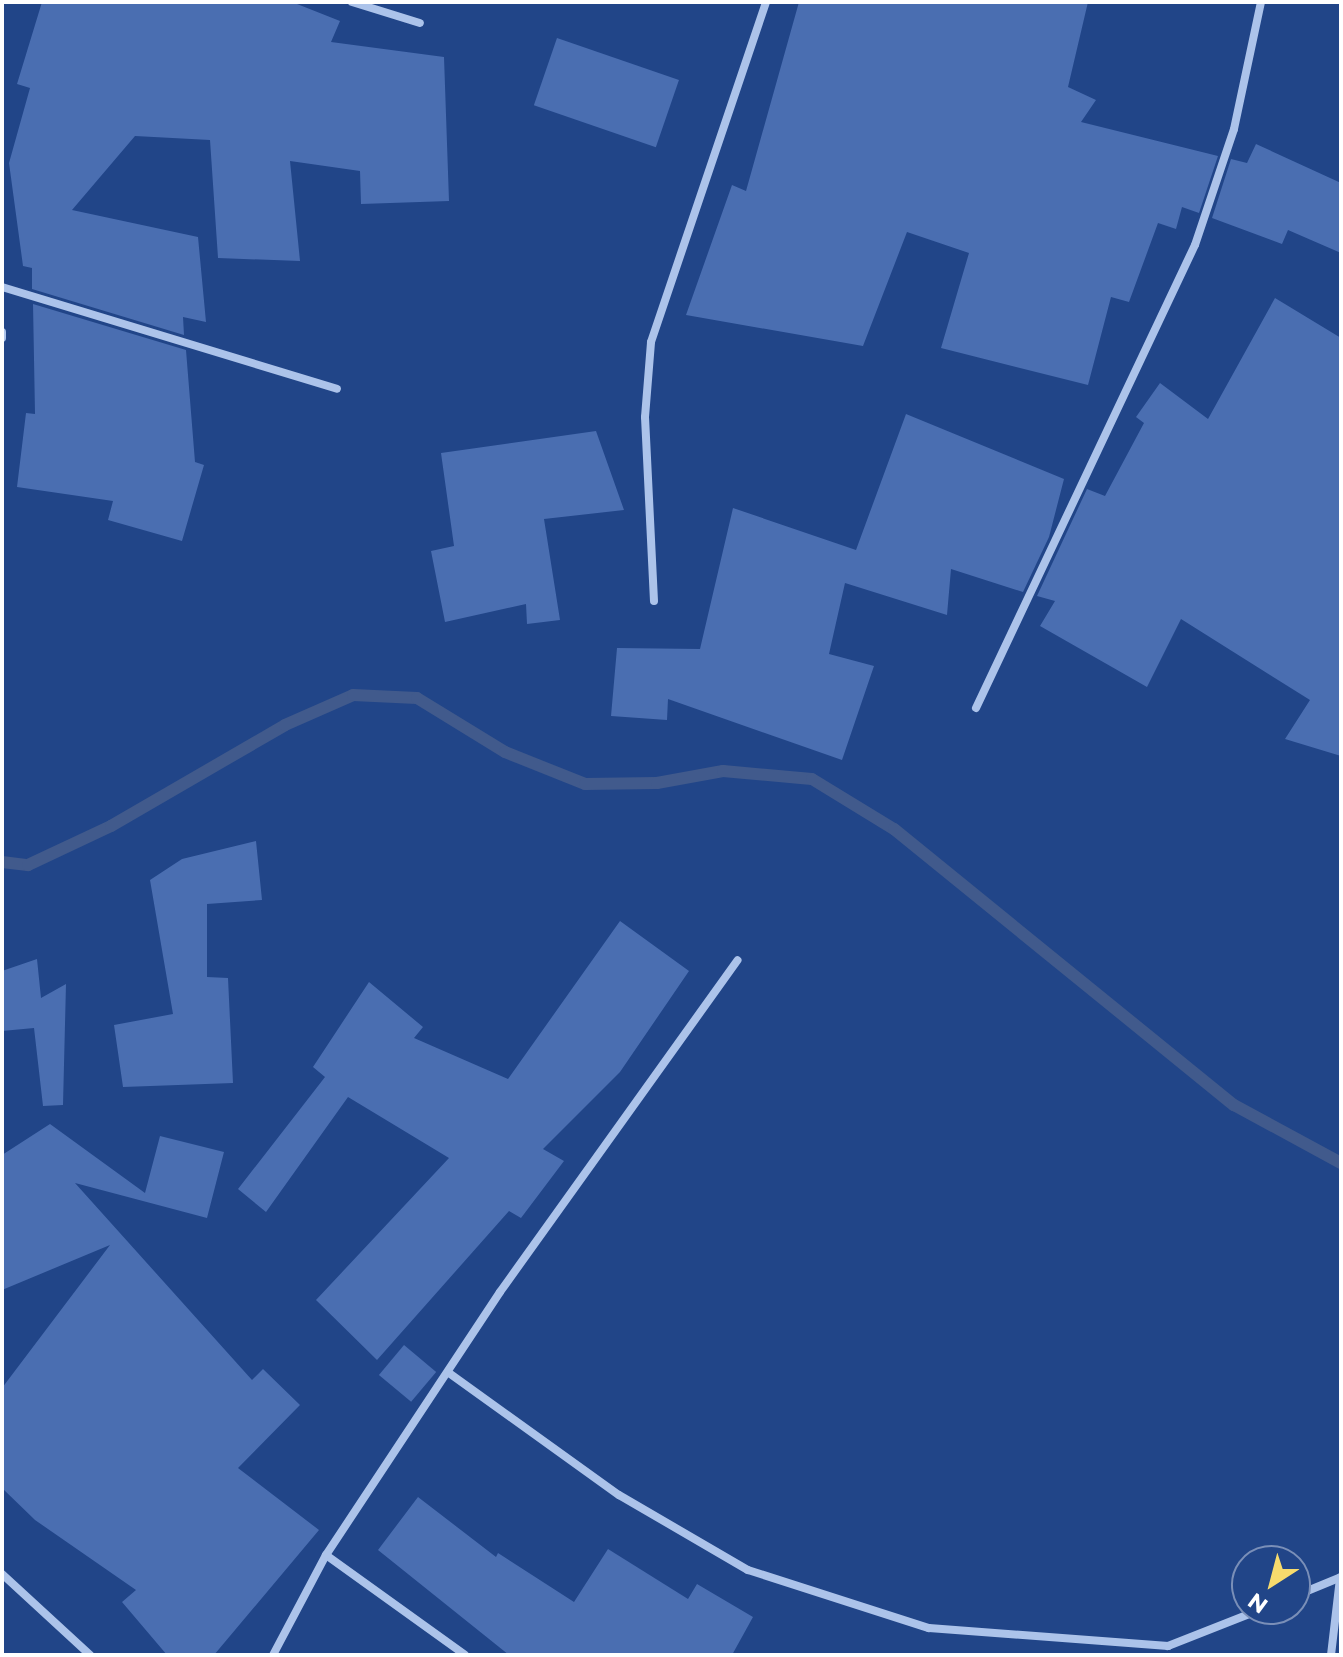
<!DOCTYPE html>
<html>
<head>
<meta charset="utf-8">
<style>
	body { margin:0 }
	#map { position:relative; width:1343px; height:1657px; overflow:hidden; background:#214588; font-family:Montserrat,sans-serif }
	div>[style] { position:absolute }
	.stream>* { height:12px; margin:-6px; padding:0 6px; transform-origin:6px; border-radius:6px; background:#415a8c }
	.building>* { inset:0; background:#4a6eb1; transform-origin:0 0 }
	.minor>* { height:8px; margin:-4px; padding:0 4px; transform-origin:4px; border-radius:4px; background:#acc3ea }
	span { translate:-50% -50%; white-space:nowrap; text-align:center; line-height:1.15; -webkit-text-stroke:6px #214588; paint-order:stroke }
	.frame { position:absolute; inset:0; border:4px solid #fff; pointer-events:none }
	.north { position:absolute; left:1231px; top:1545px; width:80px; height:80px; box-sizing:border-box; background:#214588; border:2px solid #7a8fb8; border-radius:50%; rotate:216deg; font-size:22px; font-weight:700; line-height:32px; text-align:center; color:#fff }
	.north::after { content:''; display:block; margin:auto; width:28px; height:36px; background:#f7db6d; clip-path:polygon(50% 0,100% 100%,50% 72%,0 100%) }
</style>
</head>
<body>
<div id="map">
	<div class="stream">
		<i style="left:2px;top:862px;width:26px;rotate:7deg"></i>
		<i style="left:28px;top:865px;width:92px;rotate:-25.2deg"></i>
		<i style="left:111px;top:826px;width:201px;rotate:-30.1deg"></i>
		<i style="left:285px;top:725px;width:74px;rotate:-23.8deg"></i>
		<i style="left:353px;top:695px;width:64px;rotate:2.7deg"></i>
		<i style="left:417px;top:698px;width:103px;rotate:31.5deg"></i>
		<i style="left:505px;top:752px;width:86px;rotate:21.8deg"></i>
		<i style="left:585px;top:784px;width:72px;rotate:-0.8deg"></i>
		<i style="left:657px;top:783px;width:67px;rotate:-10.3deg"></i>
		<i style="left:723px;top:771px;width:89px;rotate:5.1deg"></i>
		<i style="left:812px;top:779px;width:96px;rotate:31.4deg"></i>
		<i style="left:894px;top:829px;width:438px;rotate:39.1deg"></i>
		<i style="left:1234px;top:1105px;width:122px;rotate:28.5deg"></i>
	</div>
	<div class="building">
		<i style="clip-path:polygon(42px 2px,292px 2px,340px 21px,331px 42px,444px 57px,449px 201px,361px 204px,360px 171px,290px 161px,300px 261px,218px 258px,210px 140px,135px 136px,72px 210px,198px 237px,206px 322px,183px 317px,184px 335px,32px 289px,32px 268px,23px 266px,9px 163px,30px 88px,17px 84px)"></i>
		<i style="clip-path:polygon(799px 2px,1088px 2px,1068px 87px,1096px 100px,1081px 122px,1218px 156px,1199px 213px,1182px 207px,1176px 229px,1158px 223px,1129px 302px,1111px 297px,1088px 385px,941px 348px,969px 253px,907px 232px,863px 346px,686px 315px,732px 185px,746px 191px)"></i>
		<i style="left:557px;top:38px;width:129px;height:71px;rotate:19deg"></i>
		<i style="clip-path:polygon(1256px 144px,1341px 183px,1341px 253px,1288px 230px,1282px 244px,1212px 218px,1231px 159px,1247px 163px)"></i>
		<i style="clip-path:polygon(1275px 298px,1341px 338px,1341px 756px,1285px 739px,1310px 700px,1181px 619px,1147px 687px,1040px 626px,1055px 601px,1037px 596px,1087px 489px,1105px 496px,1144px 423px,1136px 417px,1160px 383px,1208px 419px)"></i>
		<i style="clip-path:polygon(33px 304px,186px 350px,195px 462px,204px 465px,182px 541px,108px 520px,113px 501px,17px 487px,26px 413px,35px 414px)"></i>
		<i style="clip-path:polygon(906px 414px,1064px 479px,1049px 537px,1023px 592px,951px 569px,947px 615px,845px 583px,829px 654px,874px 666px,842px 760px,668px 699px,667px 720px,611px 716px,617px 648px,700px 649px,733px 508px,856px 550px)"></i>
		<i style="clip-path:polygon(596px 431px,624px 510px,544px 519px,560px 620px,527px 624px,526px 604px,445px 622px,431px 551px,454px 546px,441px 453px)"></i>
		<i style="clip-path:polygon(256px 841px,262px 900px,207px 904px,207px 977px,228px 978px,233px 1083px,123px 1087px,114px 1025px,173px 1014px,150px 880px,182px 859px)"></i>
		<i style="clip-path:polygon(620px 921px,689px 971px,620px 1072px,543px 1149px,564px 1161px,521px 1218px,509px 1211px,377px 1360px,316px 1300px,449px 1158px,348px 1097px,266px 1212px,238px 1189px,325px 1077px,313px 1067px,369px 982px,423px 1027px,414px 1038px,508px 1079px)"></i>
		<i style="clip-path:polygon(37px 959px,41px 998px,66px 984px,63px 1105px,43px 1106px,34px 1028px,2px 1031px,2px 971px)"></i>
		<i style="clip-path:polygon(50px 1124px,145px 1193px,160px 1136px,224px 1152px,207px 1218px,75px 1183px,252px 1380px,263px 1369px,300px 1405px,238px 1468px,319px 1530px,214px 1655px,167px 1655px,122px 1602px,136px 1590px,35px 1520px,2px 1488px,2px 1388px,110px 1245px,2px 1290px,2px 1155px)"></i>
		<i style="left:404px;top:1345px;width:42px;height:39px;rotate:40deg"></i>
		<i style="clip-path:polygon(418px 1497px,496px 1557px,498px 1553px,574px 1602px,608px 1549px,688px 1599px,697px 1584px,753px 1617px,732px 1655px,509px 1655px,378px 1550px)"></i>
	</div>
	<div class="minor">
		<i style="left:352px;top:2px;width:71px;rotate:17.2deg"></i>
		<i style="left:2px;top:287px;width:350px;rotate:16.9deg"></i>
		<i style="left:2px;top:332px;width:6px;rotate:90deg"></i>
		<i style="left:654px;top:601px;width:184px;rotate:-92.8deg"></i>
		<i style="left:645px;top:417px;width:75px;rotate:-85.4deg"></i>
		<i style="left:651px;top:342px;width:359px;rotate:-71.3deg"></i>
		<i style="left:976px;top:708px;width:512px;rotate:-64.69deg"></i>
		<i style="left:1195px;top:245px;width:122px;rotate:-71.4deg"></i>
		<i style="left:1234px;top:129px;width:130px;rotate:-78deg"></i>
		<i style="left:449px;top:1373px;width:209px;rotate:35.7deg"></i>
		<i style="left:619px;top:1495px;width:149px;rotate:30.2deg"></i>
		<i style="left:748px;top:1570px;width:190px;rotate:17.8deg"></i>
		<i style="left:929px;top:1628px;width:240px;rotate:4.3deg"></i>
		<i style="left:1168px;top:1646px;width:101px;rotate:-21.5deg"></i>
		<i style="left:326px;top:1555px;width:171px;rotate:35.7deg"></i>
		<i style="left:2px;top:1574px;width:120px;rotate:42.6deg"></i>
		<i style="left:1295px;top:1596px;width:50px;rotate:-22.4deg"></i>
		<i style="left:273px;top:1655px;width:113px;rotate:-62.1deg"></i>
		<i style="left:326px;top:1555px;width:315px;rotate:-56.5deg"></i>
		<i style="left:500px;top:1292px;width:408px;rotate:-54.4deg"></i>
		<i style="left:1331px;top:1655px;width:78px;rotate:-83.3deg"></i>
	</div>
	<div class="frame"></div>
	<div class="north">N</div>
</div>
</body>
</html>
